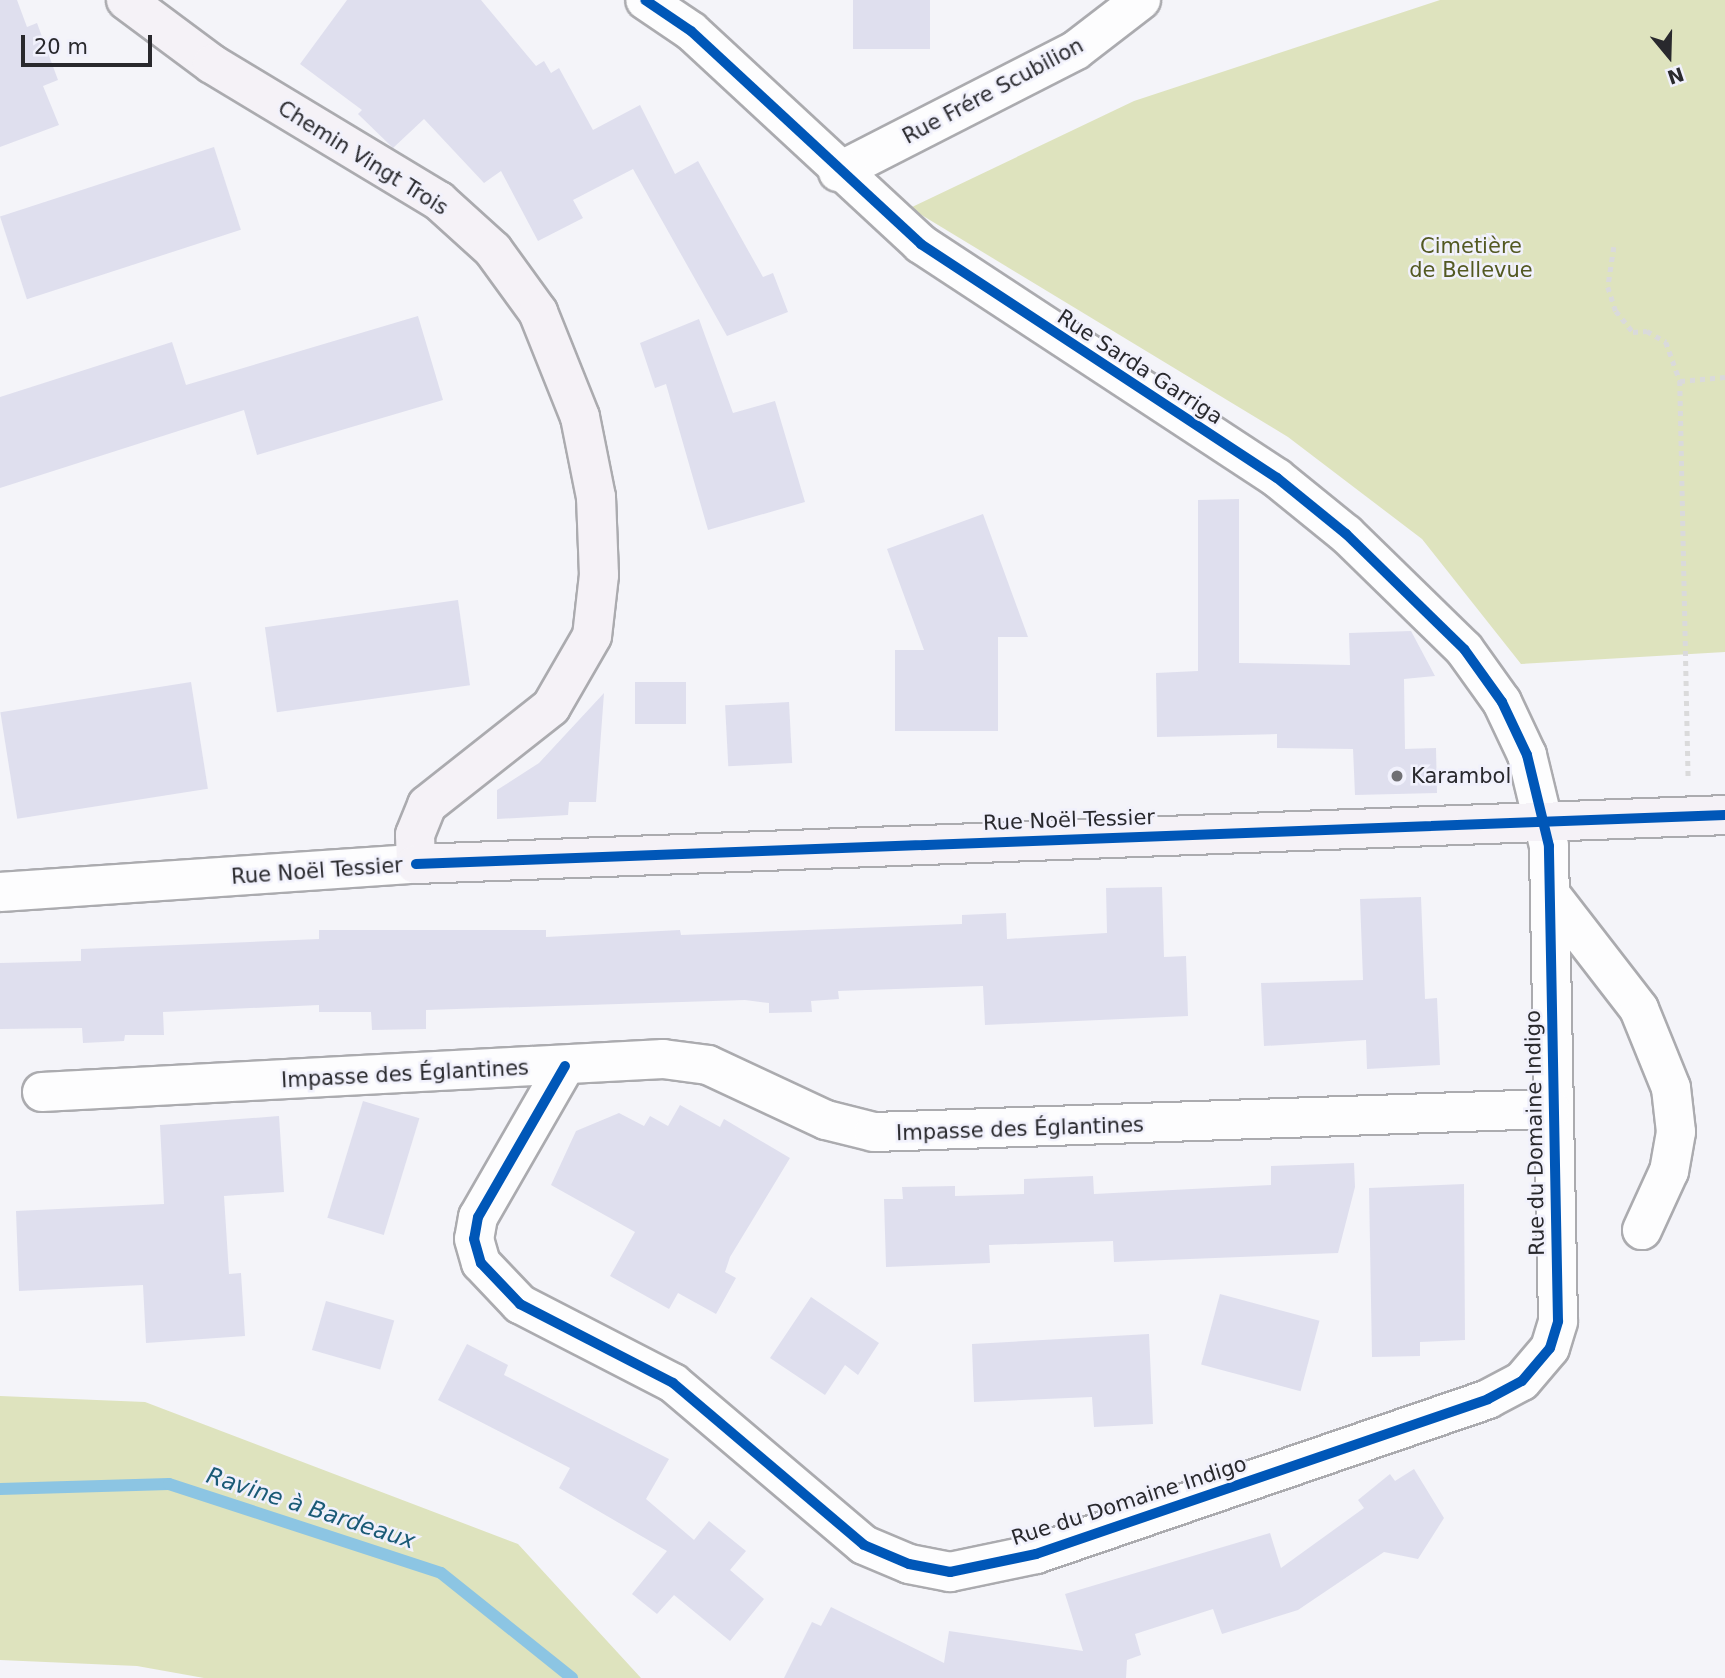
<!DOCTYPE html>
<html>
<head>
<meta charset="utf-8">
<style>
	body { margin:0 }
	#map { position:relative; width:1725px; height:1678px; overflow:hidden; background:#f4f4f9; font-family:"DejaVu Sans",sans-serif }
	div>[style] { position:absolute }
	.green>* { inset:0; background:#dee3be }
	.stream>* { height:12px; margin:-6px; padding:0 6px; transform-origin:6px; border-radius:6px; background:#8cc5e3 }
	.building>* { inset:0; background:#dfdfee; transform-origin:0 0 }
	.path>* { height:4.5px; margin-top:-2.25px; transform-origin:0; background:repeating-linear-gradient(90deg,#dadadb 0 5px,transparent 0 10px) }
	.roads { filter:drop-shadow(2px 0 #ababaf) drop-shadow(-2px 0 #ababaf) drop-shadow(0 2px #ababaf) drop-shadow(0 -2px #ababaf) }
	.minor>* { height:38px; margin:-19px; padding:0 19px; transform-origin:19px; border-radius:19px; background:#fdfdfe }
	.major>* { height:38px; margin:-19px; padding:0 19px; transform-origin:19px; border-radius:19px; background:#f5f2f7 }
	.cycleway>* { height:10px; margin:-5px; padding:0 5px; transform-origin:5px; border-radius:5px; background:#0057b8 }
	.dots>* { width:19px; height:19px; translate:-50% -50%; box-sizing:border-box; border:4px solid #f1f1fc; border-radius:50% }
	span { translate:-50% -50%; white-space:nowrap; text-align:center; line-height:1.15; -webkit-text-stroke:5px #f1f1fc; paint-order:stroke }
	.street-label { font-size:21px; color:#29292d }
	.park-label { font-size:21px; color:#535922 }
	.poi-label { font-size:21px; color:#29292d }
	.left { translate:0 -50%; text-align:left }
	.water-label { font-size:23px; color:#1a5a76; font-style:italic }
	.north { position:absolute; left:1634px; top:21px; width:70px; height:70px; -webkit-text-stroke:5px #f1f1fc; paint-order:stroke; rotate:161deg; font-size:19px; font-weight:700; line-height:28px; text-align:center; color:#29292d }
	.north::after { content:''; display:block; margin:auto; width:24px; height:32px; background:#29292d; clip-path:polygon(50% 0,100% 100%,50% 72%,0 100%) }
	.scale { position:absolute; left:21px; top:35px; width:131px; height:32px; box-sizing:border-box; border:4px solid #29292d; border-top:0; padding-left:9px; font-size:21px; line-height:24px; white-space:nowrap; color:#29292d; -webkit-text-stroke:5px #f1f1fc; paint-order:stroke }
</style>
</head>
<body>
<div id="map">
	<div class="green">
		<i style="clip-path:polygon(1440px 0,1725px 0,1725px 652px,1521px 664px,1422px 539px,1288px 437px,910px 208px,1134px 101px)"></i>
		<i style="clip-path:polygon(0 1396px,145px 1402px,518px 1544px,641px 1678px,204px 1678px,137px 1666px,0 1660px)"></i>
	</div>
	<div class="stream">
		<i style="left:0;top:1489px;width:169px;rotate:-1.7deg"></i>
		<i style="left:169px;top:1484px;width:286px;rotate:18.1deg"></i>
		<i style="left:441px;top:1573px;width:168px;rotate:38.7deg"></i>
	</div>
	<div class="building">
		<i style="clip-path:polygon(0 0,17px 0,27px 27px,37px 23px,58px 80px,43px 86px,59px 125px,0 147px)"></i>
		<i style="clip-path:polygon(347px 0,481px 0,536px 66px,544px 61px,551px 73px,559px 68px,593px 130px,640px 105px,675px 174px,698px 161px,763px 277px,773px 273px,788px 312px,727px 336px,633px 169px,573px 200px,583px 218px,538px 241px,501px 171px,484px 183px,424px 119px,393px 148px,358px 114px,362px 110px,300px 64px)"></i>
		<i style="left:853px;top:0;width:77px;height:49px"></i>
		<i style="left:214px;top:147px;width:87px;height:225px;rotate:72deg"></i>
		<i style="clip-path:polygon(418px 316px,443px 400px,257px 455px,244px 410px,0 488px,0 397px,172px 342px,186px 385px)"></i>
		<i style="clip-path:polygon(699px 319px,733px 413px,775px 401px,805px 502px,708px 530px,666px 384px,655px 388px,640px 343px)"></i>
		<i style="clip-path:polygon(1239px 499px,1239px 663px,1350px 665px,1349px 633px,1411px 631px,1435px 676px,1404px 679px,1405px 749px,1436px 748px,1437px 793px,1355px 795px,1353px 749px,1277px 748px,1277px 734px,1157px 737px,1156px 673px,1198px 671px,1198px 500px)"></i>
		<i style="clip-path:polygon(983px 514px,1028px 637px,998px 637px,998px 731px,895px 731px,895px 650px,924px 650px,887px 549px)"></i>
		<i style="left:458px;top:600px;width:86px;height:195px;rotate:82deg"></i>
		<i style="left:191px;top:682px;width:108px;height:193px;rotate:81deg"></i>
		<i style="left:635px;top:682px;width:51px;height:42px"></i>
		<i style="clip-path:polygon(604px 693px,596px 802px,569px 802px,568px 815px,497px 819px,497px 790px,539px 763px)"></i>
		<i style="left:789px;top:702px;width:61px;height:64px;rotate:87deg"></i>
		<i style="clip-path:polygon(1162px 887px,1164px 957px,1186px 956px,1188px 1016px,985px 1025px,983px 986px,838px 991px,839px 999px,811px 1001px,812px 1012px,769px 1013px,769px 1003px,745px 1000px,426px 1010px,426px 1029px,372px 1030px,371px 1012px,319px 1012px,319px 1005px,163px 1012px,164px 1035px,125px 1035px,124px 1041px,83px 1043px,82px 1028px,0 1029px,0 963px,81px 961px,81px 949px,319px 939px,319px 930px,546px 930px,546px 937px,680px 930px,681px 935px,962px 924px,962px 915px,1006px 913px,1007px 939px,1107px 933px,1106px 888px)"></i>
		<i style="clip-path:polygon(1421px 897px,1425px 999px,1437px 998px,1440px 1065px,1367px 1069px,1366px 1040px,1264px 1046px,1261px 983px,1363px 980px,1360px 899px)"></i>
		<i style="left:363px;top:1101px;width:59px;height:122px;rotate:17deg"></i>
		<i style="clip-path:polygon(680px 1105px,720px 1127px,724px 1119px,790px 1158px,730px 1257px,725px 1272px,736px 1278px,716px 1314px,678px 1293px,669px 1309px,610px 1276px,635px 1232px,551px 1185px,576px 1131px,619px 1113px,644px 1126px,650px 1116px,668px 1126px)"></i>
		<i style="clip-path:polygon(279px 1116px,284px 1192px,224px 1196px,229px 1274px,241px 1273px,245px 1336px,146px 1343px,143px 1285px,19px 1291px,16px 1211px,164px 1204px,160px 1125px)"></i>
		<i style="clip-path:polygon(1354px 1163px,1355px 1187px,1338px 1253px,1114px 1262px,1113px 1241px,989px 1245px,990px 1263px,886px 1267px,884px 1199px,903px 1199px,902px 1187px,955px 1186px,955px 1196px,1024px 1194px,1024px 1179px,1093px 1176px,1094px 1194px,1271px 1185px,1271px 1166px)"></i>
		<i style="clip-path:polygon(1464px 1184px,1465px 1340px,1420px 1342px,1420px 1356px,1372px 1357px,1369px 1188px)"></i>
		<i style="left:1220px;top:1294px;width:103px;height:73px;rotate:15deg"></i>
		<i style="clip-path:polygon(811px 1297px,879px 1343px,858px 1375px,845px 1365px,825px 1395px,770px 1358px)"></i>
		<i style="left:326px;top:1301px;width:71px;height:51px;rotate:16deg"></i>
		<i style="clip-path:polygon(1149px 1334px,1153px 1424px,1094px 1427px,1092px 1397px,974px 1402px,972px 1344px)"></i>
		<i style="clip-path:polygon(467px 1344px,508px 1365px,504px 1375px,669px 1459px,646px 1499px,694px 1540px,709px 1521px,746px 1551px,730px 1570px,764px 1599px,730px 1641px,674px 1595px,657px 1614px,632px 1594px,667px 1551px,559px 1488px,570px 1468px,438px 1400px)"></i>
		<i style="clip-path:polygon(1414px 1469px,1444px 1518px,1418px 1559px,1384px 1552px,1298px 1610px,1222px 1634px,1213px 1609px,1135px 1634px,1141px 1655px,1127px 1660px,1126px 1678px,784px 1678px,812px 1622px,821px 1626px,831px 1607px,944px 1663px,949px 1631px,1083px 1651px,1065px 1594px,1270px 1533px,1281px 1568px,1364px 1508px,1358px 1500px,1390px 1474px,1395px 1481px)"></i>
	</div>
	<div class="path">
		<i style="left:1614px;top:247px;width:40px;rotate:98.5deg"></i>
		<i style="left:1608px;top:287px;width:25px;rotate:72deg"></i>
		<i style="left:1616px;top:311px;width:27px;rotate:51deg"></i>
		<i style="left:1633px;top:332px;width:14px;rotate:-4deg"></i>
		<i style="left:1647px;top:331px;width:22px;rotate:30deg"></i>
		<i style="left:1666px;top:342px;width:41px;rotate:70.3deg"></i>
		<i style="left:1680px;top:381px;width:395px;rotate:88.8deg"></i>
		<i style="left:1680px;top:381px;width:45px;rotate:-5.1deg"></i>
	</div>
	<div class="roads">
		<div class="minor">
			<i style="left:838px;top:172px;width:267px;rotate:-27.1deg"></i>
			<i style="left:1076px;top:50px;width:82px;rotate:-37.6deg"></i>
			<i style="left:0;top:892px;width:417px;rotate:-3.9deg"></i>
			<i style="left:1551px;top:895px;width:144px;rotate:52.3deg"></i>
			<i style="left:1639px;top:1009px;width:85px;rotate:67.9deg"></i>
			<i style="left:1671px;top:1088px;width:44px;rotate:83.5deg"></i>
			<i style="left:1676px;top:1132px;width:40px;rotate:100deg"></i>
			<i style="left:1669px;top:1171px;width:65px;rotate:114.6deg"></i>
			<i style="left:565px;top:1066px;width:174px;rotate:119.9deg"></i>
			<i style="left:478px;top:1217px;width:22px;rotate:100deg"></i>
			<i style="left:474px;top:1239px;width:25px;rotate:74deg"></i>
			<i style="left:481px;top:1263px;width:57px;rotate:46.4deg"></i>
			<i style="left:520px;top:1304px;width:172px;rotate:27.3deg"></i>
			<i style="left:673px;top:1383px;width:250px;rotate:40.3deg"></i>
			<i style="left:864px;top:1545px;width:49px;rotate:22.9deg"></i>
			<i style="left:909px;top:1564px;width:42px;rotate:11deg"></i>
			<i style="left:950px;top:1572px;width:88px;rotate:-11.8deg"></i>
			<i style="left:1036px;top:1554px;width:478px;rotate:-18.9deg"></i>
			<i style="left:1488px;top:1399px;width:38px;rotate:-28deg"></i>
			<i style="left:1522px;top:1381px;width:43px;rotate:-49.7deg"></i>
			<i style="left:1550px;top:1348px;width:28px;rotate:-73deg"></i>
			<i style="left:1558px;top:1321px;width:475px;rotate:-91.1deg"></i>
			<i style="left:1549px;top:846px;width:94px;rotate:-103.6deg"></i>
			<i style="left:1527px;top:755px;width:59px;rotate:-115.3deg"></i>
			<i style="left:1502px;top:702px;width:65px;rotate:-125.6deg"></i>
			<i style="left:1464px;top:649px;width:165px;rotate:-135.7deg"></i>
			<i style="left:1346px;top:534px;width:89px;rotate:-140.9deg"></i>
			<i style="left:1277px;top:478px;width:426px;rotate:-146.7deg"></i>
			<i style="left:921px;top:244px;width:313px;rotate:-137.2deg"></i>
			<i style="left:691px;top:31px;width:55px;rotate:-146deg"></i>
			<i style="left:42px;top:1092px;width:622px;rotate:-3.04deg"></i>
			<i style="left:663px;top:1059px;width:45px;rotate:7.6deg"></i>
			<i style="left:708px;top:1065px;width:130px;rotate:25deg"></i>
			<i style="left:826px;top:1120px;width:49px;rotate:14deg"></i>
			<i style="left:874px;top:1132px;width:677px;rotate:-1.95deg"></i>
		</div>
		<div class="major">
			<i style="left:126px;top:0;width:107px;rotate:36.7deg"></i>
			<i style="left:212px;top:64px;width:265px;rotate:31.1deg"></i>
			<i style="left:439px;top:201px;width:73px;rotate:42.2deg"></i>
			<i style="left:493px;top:250px;width:77px;rotate:54deg"></i>
			<i style="left:538px;top:312px;width:113px;rotate:68.2deg"></i>
			<i style="left:580px;top:417px;width:82px;rotate:78.7deg"></i>
			<i style="left:596px;top:497px;width:78px;rotate:87.8deg"></i>
			<i style="left:599px;top:575px;width:61px;rotate:96.5deg"></i>
			<i style="left:592px;top:636px;width:82px;rotate:120deg"></i>
			<i style="left:551px;top:707px;width:158px;rotate:141.7deg"></i>
			<i style="left:427px;top:805px;width:32px;rotate:112deg"></i>
			<i style="left:415px;top:835px;width:29px;rotate:88deg"></i>
			<i style="left:416px;top:864px;width:1310px;rotate:-2.14deg"></i>
		</div>
	</div>
	<div class="cycleway">
		<i style="left:416px;top:864px;width:1310px;rotate:-2.14deg"></i>
		<i style="left:565px;top:1066px;width:174px;rotate:119.9deg"></i>
		<i style="left:478px;top:1217px;width:22px;rotate:100deg"></i>
		<i style="left:474px;top:1239px;width:25px;rotate:74deg"></i>
		<i style="left:481px;top:1263px;width:57px;rotate:46.4deg"></i>
		<i style="left:520px;top:1304px;width:172px;rotate:27.3deg"></i>
		<i style="left:673px;top:1383px;width:250px;rotate:40.3deg"></i>
		<i style="left:864px;top:1545px;width:49px;rotate:22.9deg"></i>
		<i style="left:909px;top:1564px;width:42px;rotate:11deg"></i>
		<i style="left:950px;top:1572px;width:88px;rotate:-11.8deg"></i>
		<i style="left:1036px;top:1554px;width:478px;rotate:-18.9deg"></i>
		<i style="left:1488px;top:1399px;width:38px;rotate:-28deg"></i>
		<i style="left:1522px;top:1381px;width:43px;rotate:-49.7deg"></i>
		<i style="left:1550px;top:1348px;width:28px;rotate:-73deg"></i>
		<i style="left:1558px;top:1321px;width:475px;rotate:-91.1deg"></i>
		<i style="left:1549px;top:846px;width:94px;rotate:-103.6deg"></i>
		<i style="left:1527px;top:755px;width:59px;rotate:-115.3deg"></i>
		<i style="left:1502px;top:702px;width:65px;rotate:-125.6deg"></i>
		<i style="left:1464px;top:649px;width:165px;rotate:-135.7deg"></i>
		<i style="left:1346px;top:534px;width:89px;rotate:-140.9deg"></i>
		<i style="left:1277px;top:478px;width:426px;rotate:-146.7deg"></i>
		<i style="left:921px;top:244px;width:313px;rotate:-137.2deg"></i>
		<i style="left:691px;top:31px;width:55px;rotate:-146deg"></i>
	</div>
	<div class="dots">
		<i style="left:1397px;top:776px;background:#707074"></i>
	</div>
	<div class="street-label">
		<span style="left:993px;top:91px;rotate:-28deg">Rue Frére Scubilion</span>
		<span style="left:363px;top:158px;rotate:32deg">Chemin Vingt Trois</span>
		<span style="left:1140px;top:367px;rotate:33deg">Rue Sarda Garriga</span>
		<span style="left:1069px;top:820px;rotate:-2deg">Rue Noël Tessier</span>
		<span style="left:317px;top:871px;rotate:-4deg">Rue Noël Tessier</span>
		<span style="left:405px;top:1074px;rotate:-3deg">Impasse des Églantines</span>
		<span style="left:1020px;top:1129px;rotate:-2deg">Impasse des Églantines</span>
		<span style="left:1535px;top:1133px;rotate:-91deg">Rue du Domaine Indigo</span>
		<span style="left:1129px;top:1501px;rotate:-18deg">Rue du Domaine Indigo</span>
	</div>
	<div class="park-label">
		<span style="left:1471px;top:258px">Cimetière<br>de Bellevue</span>
	</div>
	<div class="poi-label">
		<span class="left" style="left:1411px;top:776px">Karambol</span>
	</div>
	<div class="water-label">
		<span style="left:311px;top:1508px;rotate:18deg">Ravine à Bardeaux</span>
	</div>
	<div class="north">N</div>
	<div class="scale">20 m</div>
</div>
</body>
</html>
